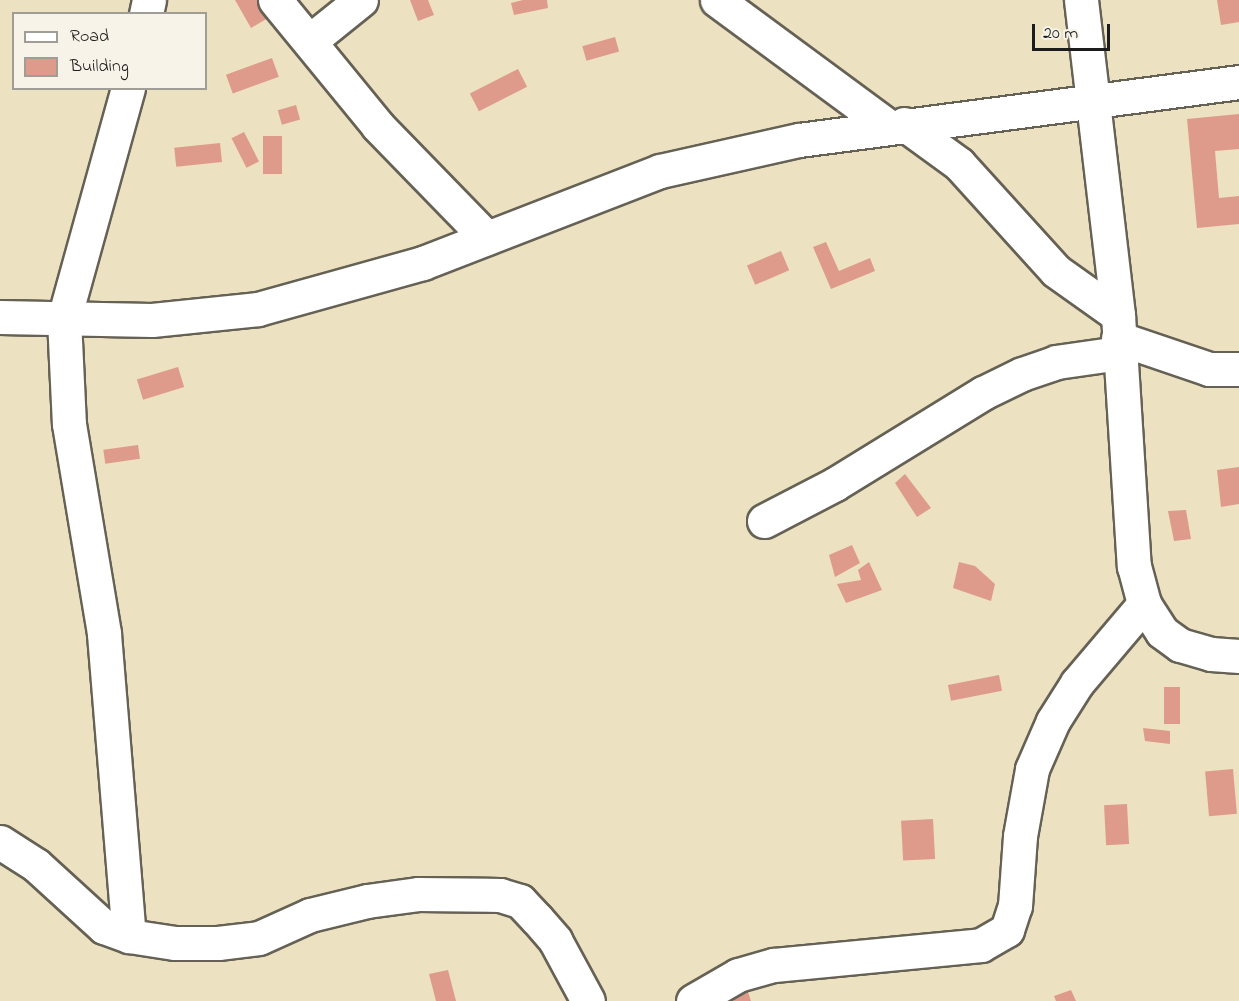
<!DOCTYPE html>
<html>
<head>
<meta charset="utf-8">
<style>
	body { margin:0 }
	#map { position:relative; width:1239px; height:1001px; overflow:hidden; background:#ece1c0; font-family:"Indie Flower",sans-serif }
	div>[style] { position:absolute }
	.building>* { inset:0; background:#de9b8c; transform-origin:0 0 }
	.roads { filter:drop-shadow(2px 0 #656155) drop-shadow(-2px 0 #656155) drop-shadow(0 2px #656155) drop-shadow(0 -2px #656155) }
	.minor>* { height:33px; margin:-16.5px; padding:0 16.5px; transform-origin:16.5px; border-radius:16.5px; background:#fff }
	span { translate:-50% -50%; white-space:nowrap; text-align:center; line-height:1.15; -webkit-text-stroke:6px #f7f3e8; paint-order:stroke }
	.legend { position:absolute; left:12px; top:12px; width:195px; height:78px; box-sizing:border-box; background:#f7f3e8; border:2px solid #9f9d96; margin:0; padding:8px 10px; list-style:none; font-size:18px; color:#1c1c1c }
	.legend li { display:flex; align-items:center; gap:12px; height:30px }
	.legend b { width:30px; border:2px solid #9f9d96 }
	.scale { position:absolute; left:1032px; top:24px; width:78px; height:27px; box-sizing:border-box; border:3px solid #1c1c1c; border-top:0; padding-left:8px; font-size:18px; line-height:21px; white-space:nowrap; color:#1c1c1c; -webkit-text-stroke:4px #f7f3e8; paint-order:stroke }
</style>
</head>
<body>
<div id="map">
	<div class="building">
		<i style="clip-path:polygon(235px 0,258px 0,268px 18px,251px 28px)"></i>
		<i style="clip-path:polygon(410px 0,428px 0,434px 15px,418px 21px)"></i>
		<i style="clip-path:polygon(523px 0,547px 0,548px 8px,514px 15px,511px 3px)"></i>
		<i style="clip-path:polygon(1217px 0,1239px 0,1239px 22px,1221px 25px)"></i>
		<i style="left:615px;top:37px;width:15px;height:34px;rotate:74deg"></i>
		<i style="left:272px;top:58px;width:20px;height:49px;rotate:70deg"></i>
		<i style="left:518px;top:69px;width:20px;height:54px;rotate:63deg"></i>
		<i style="left:296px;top:105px;width:15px;height:19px;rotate:74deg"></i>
		<i style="clip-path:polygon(1239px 114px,1239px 149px,1215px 151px,1219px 198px,1239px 196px,1239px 224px,1197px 228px,1187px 119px)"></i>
		<i style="left:244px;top:132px;width:33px;height:14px;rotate:63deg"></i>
		<i style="left:263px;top:136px;width:19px;height:38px"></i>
		<i style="left:220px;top:143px;width:19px;height:46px;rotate:84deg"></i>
		<i style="clip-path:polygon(826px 242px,839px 271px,870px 258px,875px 271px,831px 289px,813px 247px)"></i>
		<i style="left:781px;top:251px;width:21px;height:37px;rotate:67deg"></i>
		<i style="left:178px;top:367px;width:21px;height:43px;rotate:73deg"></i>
		<i style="left:138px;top:445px;width:14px;height:35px;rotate:82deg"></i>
		<i style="clip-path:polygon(1239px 467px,1239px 504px,1221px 507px,1217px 470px)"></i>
		<i style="clip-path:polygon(905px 474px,931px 508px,917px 517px,895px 483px)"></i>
		<i style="clip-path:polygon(1186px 510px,1191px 539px,1174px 541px,1168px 511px)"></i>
		<i style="clip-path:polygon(852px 545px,860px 563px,835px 577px,829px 555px)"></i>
		<i style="clip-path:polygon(869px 562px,882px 590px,846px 603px,837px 584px,861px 580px,858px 570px)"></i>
		<i style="clip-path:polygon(959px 562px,975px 566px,995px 584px,991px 601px,953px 588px)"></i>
		<i style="left:999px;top:675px;width:16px;height:52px;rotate:79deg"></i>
		<i style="left:1180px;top:687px;width:37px;height:16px;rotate:90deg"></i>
		<i style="clip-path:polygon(1143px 728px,1170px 731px,1170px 744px,1145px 741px)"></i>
		<i style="left:1233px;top:769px;width:45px;height:28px;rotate:85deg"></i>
		<i style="left:1127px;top:804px;width:40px;height:23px;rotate:87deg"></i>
		<i style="left:933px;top:819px;width:40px;height:32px;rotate:87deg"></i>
		<i style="clip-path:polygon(448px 970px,456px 1001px,436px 1001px,429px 974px)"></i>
		<i style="clip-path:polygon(746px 986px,751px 1001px,734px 1001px,731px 992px)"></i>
		<i style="clip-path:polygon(1071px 990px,1076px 1001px,1056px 1001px,1054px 996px)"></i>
	</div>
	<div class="roads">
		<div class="minor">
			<i style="left:275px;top:0;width:163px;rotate:50.7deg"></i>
			<i style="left:378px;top:126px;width:156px;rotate:45.8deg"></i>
			<i style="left:717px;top:0;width:214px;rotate:36.4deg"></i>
			<i style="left:1081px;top:0;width:317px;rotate:83.3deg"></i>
			<i style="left:1118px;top:315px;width:252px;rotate:86.4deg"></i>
			<i style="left:1134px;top:566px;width:39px;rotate:75deg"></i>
			<i style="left:1144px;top:604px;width:33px;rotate:57deg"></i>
			<i style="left:1162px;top:632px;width:22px;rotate:36deg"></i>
			<i style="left:1180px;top:645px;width:32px;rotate:16deg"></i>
			<i style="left:1211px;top:654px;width:28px;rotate:4deg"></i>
			<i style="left:146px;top:14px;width:14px;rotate:-78deg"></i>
			<i style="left:311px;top:40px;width:64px;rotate:-38.7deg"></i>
			<i style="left:128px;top:88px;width:240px;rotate:105.5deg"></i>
			<i style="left:64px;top:319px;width:105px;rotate:87.3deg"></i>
			<i style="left:69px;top:424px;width:213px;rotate:80.5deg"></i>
			<i style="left:104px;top:634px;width:303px;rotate:85.3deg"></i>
			<i style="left:904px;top:124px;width:68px;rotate:36deg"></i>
			<i style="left:959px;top:164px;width:144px;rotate:47.8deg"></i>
			<i style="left:1056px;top:271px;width:76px;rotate:35.4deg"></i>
			<i style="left:0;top:317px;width:152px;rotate:1.1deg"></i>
			<i style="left:152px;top:320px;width:107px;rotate:-5.9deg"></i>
			<i style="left:258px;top:309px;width:171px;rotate:-15.6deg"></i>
			<i style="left:423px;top:263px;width:254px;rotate:-21.2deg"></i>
			<i style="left:660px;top:171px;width:142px;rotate:-12.6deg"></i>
			<i style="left:799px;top:140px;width:444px;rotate:-7.5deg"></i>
			<i style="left:1118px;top:338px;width:96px;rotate:18.8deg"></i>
			<i style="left:1209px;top:369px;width:30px"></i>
			<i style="left:764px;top:521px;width:80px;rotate:-27.5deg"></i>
			<i style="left:835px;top:484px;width:174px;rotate:-31.6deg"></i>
			<i style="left:983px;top:393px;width:43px;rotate:-26deg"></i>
			<i style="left:1022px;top:374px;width:36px;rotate:-19deg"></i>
			<i style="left:1056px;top:362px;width:64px;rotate:-8.1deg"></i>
			<i style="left:0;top:842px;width:43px;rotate:32.6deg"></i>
			<i style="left:36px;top:865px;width:92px;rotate:42.4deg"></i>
			<i style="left:104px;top:927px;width:27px;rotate:20deg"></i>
			<i style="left:129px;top:936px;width:47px;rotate:8.7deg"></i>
			<i style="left:175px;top:943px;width:43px"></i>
			<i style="left:218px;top:943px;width:41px;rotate:-7deg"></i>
			<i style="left:259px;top:938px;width:56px;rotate:-24.3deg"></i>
			<i style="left:310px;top:915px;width:59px;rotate:-13.8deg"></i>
			<i style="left:367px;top:901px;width:51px;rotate:-7.8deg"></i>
			<i style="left:418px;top:894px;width:82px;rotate:0.7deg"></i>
			<i style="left:500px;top:895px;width:21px;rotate:17deg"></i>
			<i style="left:520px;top:901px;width:25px;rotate:47deg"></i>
			<i style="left:537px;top:919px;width:28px;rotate:49deg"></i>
			<i style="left:555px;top:940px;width:69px;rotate:61.6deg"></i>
			<i style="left:693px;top:1001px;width:52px;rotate:-30deg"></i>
			<i style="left:738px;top:975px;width:37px;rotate:-16deg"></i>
			<i style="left:774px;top:965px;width:208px;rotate:-5.5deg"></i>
			<i style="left:981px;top:945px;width:30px;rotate:-30deg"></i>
			<i style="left:1007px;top:930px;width:25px;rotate:-72deg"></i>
			<i style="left:1015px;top:906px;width:70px;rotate:-85.9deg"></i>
			<i style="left:1020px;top:836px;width:68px;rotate:-79.8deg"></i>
			<i style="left:1032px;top:769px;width:52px;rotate:-66.4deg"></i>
			<i style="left:1053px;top:721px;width:45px;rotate:-57.7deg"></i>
			<i style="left:1077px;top:683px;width:104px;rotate:-49.7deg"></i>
		</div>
	</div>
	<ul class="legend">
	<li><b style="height:8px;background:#fff"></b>Road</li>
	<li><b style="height:16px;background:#de9b8c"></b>Building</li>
	</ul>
	<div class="scale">20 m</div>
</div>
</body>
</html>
